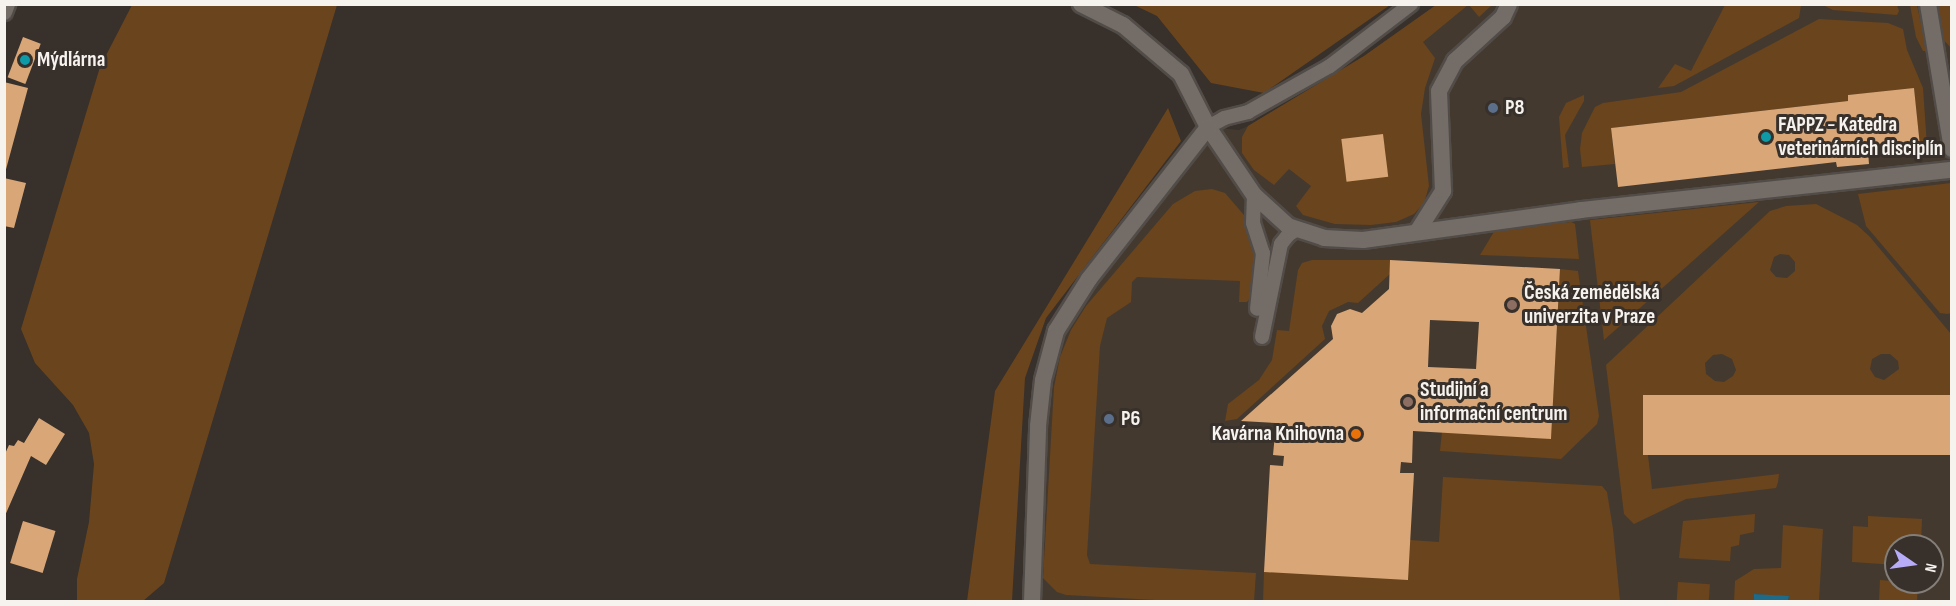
<!DOCTYPE html>
<html>
<head>
<meta charset="utf-8">
<style>
	body { margin:0 }
	#map { position:relative; width:1956px; height:606px; overflow:hidden; background:#37302b; font-family:"Sofia Sans Condensed",sans-serif }
	div>[style] { position:absolute }
	.built>* { inset:0; background:#44392f }
	.green>* { inset:0; background:#6a441c; transform-origin:0 0 }
	.water>* { inset:0; background:#1d6b89 }
	.building>* { inset:0; background:#d8a677; transform-origin:0 0 }
	.roads { filter:drop-shadow(2px 0 #524c48) drop-shadow(-2px 0 #524c48) drop-shadow(0 2px #524c48) drop-shadow(0 -2px #524c48) }
	.service>* { height:14px; margin:-7px; padding:0 7px; transform-origin:7px; border-radius:7px; background:#746d67 }
	.minor>* { height:16px; margin:-8px; padding:0 8px; transform-origin:8px; border-radius:8px; background:#746d67 }
	.tertiary>* { height:16px; margin:-8px; padding:0 8px; transform-origin:8px; border-radius:8px; background:#746d67 }
	.dots>* { width:16px; height:16px; translate:-50% -50%; box-sizing:border-box; border:3px solid #37302b; border-radius:50% }
	span { translate:-50% -50%; white-space:nowrap; text-align:center; line-height:1.15; -webkit-text-stroke:6px #37302b; paint-order:stroke }
	.poi-label { font-size:21px; color:#f6f2ee; font-weight:700 }
	.left { translate:0 -50%; text-align:left }
	.right { translate:-100% -50%; text-align:right }
	.frame { position:absolute; inset:0; border:6px solid #f6f2ee; pointer-events:none }
	.north { position:absolute; left:1884px; top:534px; width:60px; height:60px; box-sizing:border-box; background:#37302b; border:2px solid #837e79; border-radius:50%; rotate:103deg; font-size:16px; font-weight:700; line-height:24px; text-align:center; color:#f6f2ee }
	.north::after { content:''; display:block; margin:auto; width:21px; height:27px; background:#b6acf8; clip-path:polygon(50% 0,100% 100%,50% 72%,0 100%) }
</style>
</head>
<body>
<div id="map">
	<div class="built">
		<i style="clip-path:polygon(evenodd,1436px 5px,1951px 5px,1951px 601px,1029px 602px,1038px 426px,1056px 331px,1208px 127px,1239px 130px,1248px 126px,1364px 56px,1436px 5px,1896px 546px,1932px 546px,1932px 582px,1896px 582px,1896px 546px)"></i>
	</div>
	<div class="green">
		<i style="clip-path:polygon(132px 5px,337px 5px,164px 583px,143px 601px,77px 601px,77px 579px,89px 522px,94px 464px,89px 433px,73px 405px,35px 363px,21px 329px,100px 67px)"></i>
		<i style="clip-path:polygon(1134px 5px,1390px 5px,1264px 93px,1211px 83px,1157px 16px)"></i>
		<i style="clip-path:polygon(1436px 5px,1468px 5px,1423px 42px,1435px 58px,1425px 88px,1421px 114px,1429px 186px,1424px 203px,1414px 214px,1396px 222px,1371px 225px,1335px 224px,1303px 215px,1296px 206px,1311px 186px,1289px 169px,1274px 185px,1254px 170px,1242px 153px,1242px 137px,1248px 126px,1364px 56px)"></i>
		<i style="clip-path:polygon(1469px 5px,1492px 5px,1479px 17px)"></i>
		<i style="clip-path:polygon(1725px 5px,1801px 5px,1799px 18px,1674px 86px,1658px 88px,1675px 64px,1691px 71px)"></i>
		<i style="clip-path:polygon(1823px 5px,1897px 5px,1899px 11px,1897px 15px,1833px 10px)"></i>
		<i style="clip-path:polygon(1910px 5px,1917px 5px,1927px 51px,1923px 51px,1916px 37px)"></i>
		<i style="clip-path:polygon(1935px 5px,1951px 5px,1951px 48px,1941px 37px)"></i>
		<i style="clip-path:polygon(1819px 19px,1888px 23px,1903px 29px,1907px 50px,1923px 88px,1927px 146px,1920px 146px,1914px 89px,1848px 95px,1848px 101px,1611px 128px,1615px 164px,1582px 167px,1580px 149px,1582px 133px,1595px 107px,1603px 103px,1681px 92px)"></i>
		<i style="clip-path:polygon(1584px 95px,1584px 101px,1565px 135px,1569px 167px,1563px 168px,1559px 117px,1566px 103px)"></i>
		<i style="clip-path:polygon(1168px 108px,1181px 141px,1046px 318px,1025px 378px,1012px 601px,967px 601px,995px 391px)"></i>
		<i style="clip-path:polygon(1951px 183px,1952px 313px,1947px 314px,1940px 313px,1866px 226px,1858px 194px)"></i>
		<i style="clip-path:polygon(1212px 189px,1225px 193px,1250px 222px,1256px 242px,1254px 293px,1247px 302px,1239px 302px,1240px 281px,1137px 277px,1132px 282px,1131px 302px,1107px 318px,1100px 346px,1087px 555px,1090px 564px,1256px 573px,1254px 601px,1173px 601px,1066px 595px,1057px 592px,1043px 578px,1054px 387px,1060px 357px,1071px 330px,1086px 306px,1173px 204px,1195px 191px)"></i>
		<i style="clip-path:polygon(1759px 202px,1604px 340px,1590px 220px)"></i>
		<i style="clip-path:polygon(evenodd,1816px 204px,1857px 225px,1870px 237px,1951px 334px,1951px 395px,1645px 430px,1652px 489px,1779px 474px,1778px 482px,1776px 488px,1686px 499px,1634px 524px,1624px 514px,1606px 365px,1770px 211px,1786px 206px,1816px 204px,1780px 254px,1789px 255px,1795px 262px,1795px 271px,1787px 278px,1776px 277px,1770px 270px,1774px 257px,1780px 254px,1816px 204px,1722px 354px,1732px 359px,1736px 370px,1733px 376px,1724px 382px,1715px 381px,1706px 374px,1705px 363px,1713px 355px,1722px 354px,1816px 204px,1881px 354px,1890px 354px,1898px 361px,1899px 369px,1884px 380px,1875px 377px,1870px 369px,1872px 359px,1881px 354px)"></i>
		<i style="clip-path:polygon(1571px 222px,1575px 224px,1579px 259px,1480px 255px,1495px 230px)"></i>
		<i style="clip-path:polygon(1312px 260px,1390px 260px,1390px 274px,1358px 303px,1348px 302px,1329px 311px,1322px 326px,1325px 339px,1237px 419px,1225px 421px,1228px 404px,1259px 380px,1272px 360px,1277px 330px,1289px 331px,1298px 270px,1302px 263px)"></i>
		<i style="clip-path:polygon(1560px 269px,1578px 271px,1599px 416px,1597px 424px,1561px 459px,1440px 451px,1442px 432px,1551px 438px)"></i>
		<i style="clip-path:polygon(1443px 477px,1602px 486px,1607px 492px,1613px 529px,1620px 601px,1263px 602px,1264px 572px,1410px 540px,1439px 542px)"></i>
		<i style="clip-path:polygon(1755px 514px,1754px 532px,1740px 535px,1739px 545px,1731px 547px,1730px 561px,1679px 558px,1683px 521px)"></i>
		<i style="clip-path:polygon(1868px 516px,1922px 519px,1921px 546px,1896px 546px,1896px 565px,1852px 562px,1853px 526px,1868px 527px)"></i>
		<i style="clip-path:polygon(1783px 525px,1823px 529px,1819px 601px,1788px 601px,1789px 597px,1754px 594px,1754px 601px,1734px 602px,1735px 581px,1754px 569px,1781px 568px)"></i>
		<i style="clip-path:polygon(1880px 580px,1918px 583px,1917px 601px,1879px 601px)"></i>
		<i style="left:1678px;top:582px;width:32px;height:19px;rotate:4deg"></i>
	</div>
	<div class="water">
		<i style="clip-path:polygon(1754px 594px,1789px 596px,1788px 601px,1754px 601px)"></i>
	</div>
	<div class="building">
		<i style="left:23px;top:37px;width:19px;height:43px;rotate:21deg"></i>
		<i style="clip-path:polygon(4px 82px,28px 88px,5px 173px,4px 173px)"></i>
		<i style="clip-path:polygon(1914px 88px,1920px 146px,1868px 151px,1869px 164px,1837px 167px,1836px 162px,1618px 187px,1611px 128px,1848px 101px,1848px 95px)"></i>
		<i style="left:1383px;top:134px;width:43px;height:42px;rotate:83deg"></i>
		<i style="clip-path:polygon(4px 178px,26px 183px,14px 228px,4px 226px)"></i>
		<i style="clip-path:polygon(evenodd,1390px 260px,1560px 269px,1551px 439px,1413px 431px,1412px 463px,1401px 462px,1400px 473px,1414px 473px,1408px 580px,1264px 572px,1270px 465px,1283px 466px,1284px 456px,1273px 455px,1276px 423px,1241px 421px,1333px 339px,1331px 326px,1337px 314px,1350px 309px,1362px 313px,1389px 289px,1390px 260px,1430px 320px,1479px 322px,1476px 369px,1428px 367px,1430px 320px)"></i>
		<i style="left:1952px;top:395px;width:60px;height:309px;rotate:90deg"></i>
		<i style="clip-path:polygon(39px 418px,65px 434px,46px 465px,31px 456px,4px 518px,4px 456px,9px 445px,14px 446px,18px 440px,24px 443px)"></i>
		<i style="left:23px;top:521px;width:34px;height:44px;rotate:17deg"></i>
	</div>
	<div class="roads">
		<div class="service">
			<i style="left:1208px;top:127px;width:18px;rotate:-29deg"></i>
			<i style="left:1224px;top:118px;width:25px;rotate:-14deg"></i>
			<i style="left:1248px;top:112px;width:94px;rotate:-29.3deg"></i>
			<i style="left:1330px;top:66px;width:102px;rotate:-37.4deg"></i>
			<i style="left:1254px;top:195px;width:28px;rotate:92deg"></i>
			<i style="left:1253px;top:223px;width:32px;rotate:72deg"></i>
			<i style="left:1263px;top:253px;width:56px;rotate:96.1deg"></i>
			<i style="left:1262px;top:337px;width:95px;rotate:-78.5deg"></i>
			<i style="left:1281px;top:244px;width:11px;rotate:-52deg"></i>
			<i style="left:1288px;top:235px;width:11px;rotate:-34deg"></i>
		</div>
		<div class="minor">
			<i style="left:1081px;top:4px;width:47px;rotate:26.6deg"></i>
			<i style="left:1123px;top:25px;width:76px;rotate:40.2deg"></i>
			<i style="left:1181px;top:74px;width:59px;rotate:63deg"></i>
			<i style="left:1208px;top:127px;width:82px;rotate:55.9deg"></i>
			<i style="left:1254px;top:195px;width:46px;rotate:42.4deg"></i>
			<i style="left:1288px;top:226px;width:38px;rotate:18deg"></i>
			<i style="left:1324px;top:238px;width:39px;rotate:3deg"></i>
			<i style="left:1363px;top:240px;width:220px;rotate:-7.8deg"></i>
			<i style="left:1581px;top:210px;width:373px;rotate:-6.2deg"></i>
			<i style="left:1928px;top:4px;width:147px;rotate:80.6deg"></i>
			<i style="left:1417px;top:232px;width:49px;rotate:-57.6deg"></i>
			<i style="left:1443px;top:191px;width:100px;rotate:-92.3deg"></i>
			<i style="left:1439px;top:91px;width:34px;rotate:-62deg"></i>
			<i style="left:1455px;top:61px;width:65px;rotate:-42.5deg"></i>
			<i style="left:1503px;top:17px;width:14px;rotate:-65deg"></i>
			<i style="left:1032px;top:602px;width:176px;rotate:-88deg"></i>
			<i style="left:1038px;top:426px;width:46px;rotate:-83.8deg"></i>
			<i style="left:1043px;top:380px;width:51px;rotate:-75.1deg"></i>
			<i style="left:1056px;top:331px;width:62px;rotate:-57.6deg"></i>
			<i style="left:1089px;top:279px;width:193px;rotate:-51.9deg"></i>
		</div>
		<div class="tertiary">
			<i style="left:4px;top:12px;width:9px;rotate:-69deg"></i>
		</div>
	</div>
	<div class="dots">
		<i style="left:25px;top:60px;background:#0f9aa8"></i>
		<i style="left:1493px;top:108px;background:#5c6f8a"></i>
		<i style="left:1766px;top:137px;background:#0f9aa8"></i>
		<i style="left:1512px;top:305px;background:#8d6e63"></i>
		<i style="left:1408px;top:402px;background:#8d6e63"></i>
		<i style="left:1109px;top:419px;background:#5c6f8a"></i>
		<i style="left:1356px;top:434px;background:#e8710a"></i>
	</div>
	<div class="poi-label">
		<span class="left" style="left:37px;top:60px">Mýdlárna</span>
		<span class="left" style="left:1505px;top:108px">P8</span>
		<span class="left" style="left:1778px;top:137px">FAPPZ - Katedra<br>veterinárních disciplín</span>
		<span class="left" style="left:1524px;top:305px">Česká zemědělská<br>univerzita v Praze</span>
		<span class="left" style="left:1420px;top:402px">Studijní a<br>informační centrum</span>
		<span class="left" style="left:1121px;top:419px">P6</span>
		<span class="right" style="left:1344px;top:434px">Kavárna Knihovna</span>
	</div>
	<div class="frame"></div>
	<div class="north">N</div>
</div>
</body>
</html>
